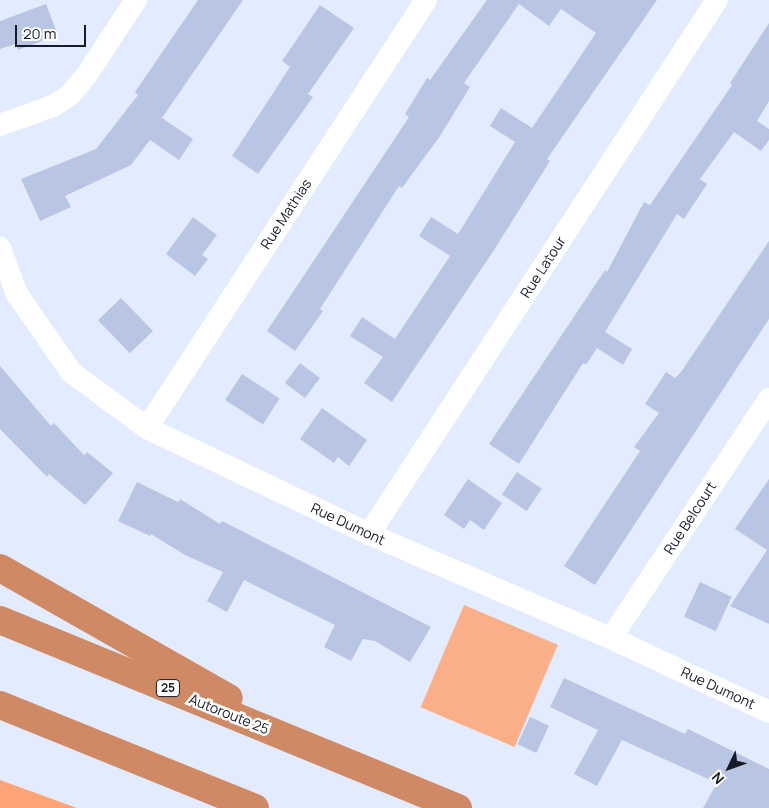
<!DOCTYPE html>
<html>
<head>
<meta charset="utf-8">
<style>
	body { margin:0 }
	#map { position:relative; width:769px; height:808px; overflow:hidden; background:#e3ecfe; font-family:Manrope,sans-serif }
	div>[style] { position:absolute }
	.green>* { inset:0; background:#fbaf88; transform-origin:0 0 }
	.forest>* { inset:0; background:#fea476 }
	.building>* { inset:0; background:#b8c6e4; transform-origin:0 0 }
	.minor>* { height:22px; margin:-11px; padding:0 11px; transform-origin:11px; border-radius:11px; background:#fff }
	.motorway>* { height:28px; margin:-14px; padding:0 14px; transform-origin:14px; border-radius:14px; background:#d08965 }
	span { translate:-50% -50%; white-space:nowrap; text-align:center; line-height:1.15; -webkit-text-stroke:5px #fff; paint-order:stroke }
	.shield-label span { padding:1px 4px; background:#fff; border:1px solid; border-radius:4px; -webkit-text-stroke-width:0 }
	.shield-label { font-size:12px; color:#161b26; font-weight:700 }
	.street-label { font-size:14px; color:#161b26 }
	.north { position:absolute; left:704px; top:743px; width:50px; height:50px; -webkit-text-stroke:4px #fff; paint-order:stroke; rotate:228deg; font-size:14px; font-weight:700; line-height:20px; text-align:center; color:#161b26 }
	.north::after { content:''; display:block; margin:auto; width:18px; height:22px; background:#161b26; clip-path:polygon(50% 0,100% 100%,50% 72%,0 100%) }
	.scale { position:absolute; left:15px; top:25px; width:71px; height:22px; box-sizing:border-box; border:2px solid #161b26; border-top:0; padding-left:6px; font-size:15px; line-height:18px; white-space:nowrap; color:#161b26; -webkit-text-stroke:4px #fff; paint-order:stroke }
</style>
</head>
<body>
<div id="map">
	<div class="green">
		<i style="left:464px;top:605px;width:102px;height:111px;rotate:23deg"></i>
	</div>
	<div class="forest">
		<i style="clip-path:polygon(0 780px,77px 808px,0 808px)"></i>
	</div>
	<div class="building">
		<i style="clip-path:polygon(198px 0,243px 0,162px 118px,193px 139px,179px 160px,150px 140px,131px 165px,65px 196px,71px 207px,40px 221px,21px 179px,96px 149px,138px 95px,135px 92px)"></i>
		<i style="clip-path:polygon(487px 0,657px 0,547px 159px,550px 161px,494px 250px,392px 402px,364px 383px,383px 357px,350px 336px,362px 317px,395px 339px,450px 256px,419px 236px,431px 217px,458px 234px,515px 142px,490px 126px,501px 108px,532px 128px,596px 33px,561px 9px,549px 26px,519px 4px,464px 83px,470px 87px,440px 136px,402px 188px,399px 186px,320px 309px,323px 311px,295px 351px,267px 331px,409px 117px,405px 114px,427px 78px,430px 80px)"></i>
		<i style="clip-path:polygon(46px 4px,58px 35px,18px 50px,16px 44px,0 49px,0 21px)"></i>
		<i style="clip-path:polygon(320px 5px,354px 28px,308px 94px,313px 97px,258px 174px,232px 156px,290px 67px,282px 61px)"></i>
		<i style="clip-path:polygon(769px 23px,769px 101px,757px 121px,769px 129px,769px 140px,761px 151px,734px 132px,700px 179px,707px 184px,684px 219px,677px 214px,605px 332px,632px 349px,623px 365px,597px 348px,586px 365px,583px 363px,519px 464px,489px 444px,605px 270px,607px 272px,644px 202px,650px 205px,732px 85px,730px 83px)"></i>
		<i style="clip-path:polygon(193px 217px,217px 235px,202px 255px,208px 259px,195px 276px,166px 254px)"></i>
		<i style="clip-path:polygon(769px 241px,769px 319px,595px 585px,564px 566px,640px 451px,634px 447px,659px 413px,645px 404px,666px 372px,675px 378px,681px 372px)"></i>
		<i style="left:121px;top:298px;width:46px;height:32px;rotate:46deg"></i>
		<i style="left:300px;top:363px;width:25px;height:25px;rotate:37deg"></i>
		<i style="clip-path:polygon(0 366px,51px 426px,54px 423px,84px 455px,87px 452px,113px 473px,85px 505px,49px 474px,47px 477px,0 429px)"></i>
		<i style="left:242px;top:374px;width:45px;height:31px;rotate:33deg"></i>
		<i style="clip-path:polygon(322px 408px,367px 440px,349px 466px,338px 457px,334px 463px,300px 439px)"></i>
		<i style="left:517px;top:472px;width:30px;height:27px;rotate:34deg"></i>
		<i style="clip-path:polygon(468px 479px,502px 503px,484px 530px,470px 520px,464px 529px,444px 515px)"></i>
		<i style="clip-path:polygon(769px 479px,769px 624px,730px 606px,767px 550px,735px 529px)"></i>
		<i style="clip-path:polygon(137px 482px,178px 502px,180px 499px,220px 524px,222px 521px,431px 627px,410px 662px,375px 641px,363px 639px,351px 661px,324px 647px,335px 625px,244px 580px,227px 612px,207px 601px,223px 572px,185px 555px,151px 534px,150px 536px,118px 521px)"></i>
		<i style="left:700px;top:582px;width:35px;height:38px;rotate:25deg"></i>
		<i style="clip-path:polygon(564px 678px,685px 734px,688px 729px,769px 769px,769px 808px,703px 808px,717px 783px,622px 740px,597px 786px,574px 774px,598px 730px,550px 707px)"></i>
		<i style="left:530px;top:717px;width:21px;height:30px;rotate:25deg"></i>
	</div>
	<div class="minor">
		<i style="left:0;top:125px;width:56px;rotate:-19.7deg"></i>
		<i style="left:53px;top:106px;width:20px;rotate:-33deg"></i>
		<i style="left:70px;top:95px;width:25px;rotate:-50deg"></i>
		<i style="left:86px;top:76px;width:91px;rotate:-56.7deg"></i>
		<i style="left:0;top:248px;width:49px;rotate:69.7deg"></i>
		<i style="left:17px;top:294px;width:95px;rotate:55.3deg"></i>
		<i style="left:71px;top:372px;width:94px;rotate:36.4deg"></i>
		<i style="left:147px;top:428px;width:246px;rotate:25.5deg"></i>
		<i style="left:369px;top:534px;width:263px;rotate:23.3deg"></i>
		<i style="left:611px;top:638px;width:174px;rotate:25.1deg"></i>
		<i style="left:147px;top:428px;width:511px;rotate:-56.9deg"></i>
		<i style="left:369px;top:534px;width:637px;rotate:-56.91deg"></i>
		<i style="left:611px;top:638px;width:287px;rotate:-56.5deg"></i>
	</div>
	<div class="motorway">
		<i style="left:0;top:568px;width:263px;rotate:29.6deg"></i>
		<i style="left:0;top:620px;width:495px;rotate:22.3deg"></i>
		<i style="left:0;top:705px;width:275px;rotate:22deg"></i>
	</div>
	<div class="shield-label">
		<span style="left:168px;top:688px">25</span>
	</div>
	<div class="street-label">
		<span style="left:286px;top:214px;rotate:-57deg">Rue Mathias</span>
		<span style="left:543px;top:267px;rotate:-57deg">Rue Latour</span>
		<span style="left:690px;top:518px;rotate:-57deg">Rue Belcourt</span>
		<span style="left:348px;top:524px;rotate:25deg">Rue Dumont</span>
		<span style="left:718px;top:688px;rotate:25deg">Rue Dumont</span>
		<span style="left:229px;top:714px;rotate:22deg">Autoroute 25</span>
	</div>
	<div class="north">N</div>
	<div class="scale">20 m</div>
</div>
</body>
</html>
